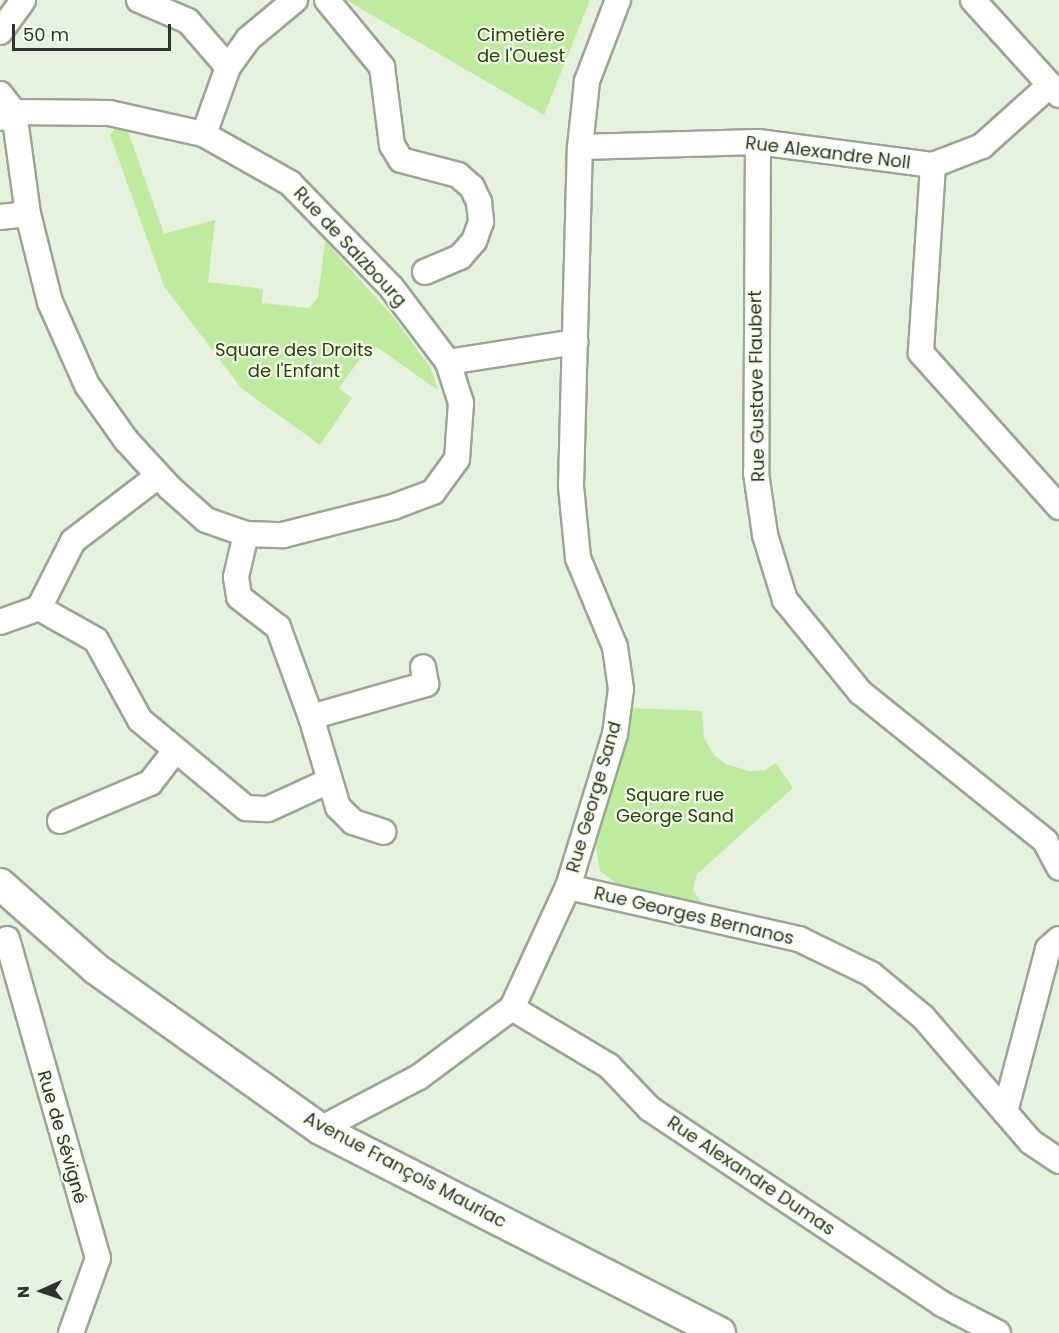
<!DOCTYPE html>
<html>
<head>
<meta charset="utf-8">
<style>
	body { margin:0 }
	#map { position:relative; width:1059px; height:1333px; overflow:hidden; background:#e6f1de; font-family:Poppins,sans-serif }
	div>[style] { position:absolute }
	.green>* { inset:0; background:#bfeb9f }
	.roads { filter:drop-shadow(2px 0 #9aa593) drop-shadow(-2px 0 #9aa593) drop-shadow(0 2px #9aa593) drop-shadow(0 -2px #9aa593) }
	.minor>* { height:24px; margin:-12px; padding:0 12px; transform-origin:12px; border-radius:12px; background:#fff }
	.tertiary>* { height:30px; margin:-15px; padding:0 15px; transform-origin:15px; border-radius:15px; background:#fff }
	span { translate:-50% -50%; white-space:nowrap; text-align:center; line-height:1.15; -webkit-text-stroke:4.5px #f3feec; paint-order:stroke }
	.park-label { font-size:18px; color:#254303 }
	.street-label { font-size:18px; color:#2e332c }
	.north { position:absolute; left:12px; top:1261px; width:60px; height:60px; -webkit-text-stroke:4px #f3feec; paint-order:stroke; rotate:267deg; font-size:16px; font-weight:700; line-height:24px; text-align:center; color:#2e332c }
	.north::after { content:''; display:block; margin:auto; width:21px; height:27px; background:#2e332c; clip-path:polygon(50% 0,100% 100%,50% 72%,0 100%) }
	.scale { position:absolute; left:12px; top:24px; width:159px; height:27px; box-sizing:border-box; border:3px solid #2e332c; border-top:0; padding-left:8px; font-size:18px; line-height:21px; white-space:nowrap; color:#2e332c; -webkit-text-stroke:4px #f3feec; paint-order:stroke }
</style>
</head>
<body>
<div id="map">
	<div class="green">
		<i style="clip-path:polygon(346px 0,590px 0,544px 115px)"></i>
		<i style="clip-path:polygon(115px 128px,128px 131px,164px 234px,215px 220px,208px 282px,263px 289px,262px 303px,309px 308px,318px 297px,325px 241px,395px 319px,430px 367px,438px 390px,378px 348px,368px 348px,339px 388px,352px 398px,320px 445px,241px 388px,164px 286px,110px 135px)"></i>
		<i style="clip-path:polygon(631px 708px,702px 711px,704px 738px,715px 756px,726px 764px,749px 771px,765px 770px,776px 763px,793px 788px,697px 874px,693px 890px,702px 903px,616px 883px,600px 871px,596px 846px)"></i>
	</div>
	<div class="roads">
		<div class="minor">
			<i style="left:139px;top:0;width:53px;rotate:23.2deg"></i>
			<i style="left:188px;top:21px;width:61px;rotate:49deg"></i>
			<i style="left:228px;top:67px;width:71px;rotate:109.7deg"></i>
			<i style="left:327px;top:0;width:87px;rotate:50.6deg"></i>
			<i style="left:382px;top:67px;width:79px;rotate:82.7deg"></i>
			<i style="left:392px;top:145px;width:17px;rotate:59deg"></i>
			<i style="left:401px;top:160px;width:59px;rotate:14.7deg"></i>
			<i style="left:458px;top:175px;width:18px;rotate:41deg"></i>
			<i style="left:472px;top:187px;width:17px;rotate:65deg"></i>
			<i style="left:479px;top:202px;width:20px;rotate:84deg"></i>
			<i style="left:481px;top:222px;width:20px;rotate:110deg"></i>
			<i style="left:474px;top:241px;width:21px;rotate:131deg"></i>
			<i style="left:460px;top:257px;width:38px;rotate:157deg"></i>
			<i style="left:973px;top:0;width:128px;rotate:47.8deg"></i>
			<i style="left:0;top:32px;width:39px;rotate:-54deg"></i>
			<i style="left:228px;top:67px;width:34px;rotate:-54deg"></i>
			<i style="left:248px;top:39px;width:61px;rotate:-39.7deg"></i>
			<i style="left:0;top:94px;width:23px;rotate:52deg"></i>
			<i style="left:14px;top:112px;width:103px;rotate:82.2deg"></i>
			<i style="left:28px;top:214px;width:91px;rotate:76deg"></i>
			<i style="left:50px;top:302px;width:91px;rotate:66deg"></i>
			<i style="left:87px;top:385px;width:67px;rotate:54.7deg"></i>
			<i style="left:126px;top:440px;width:65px;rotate:47.5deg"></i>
			<i style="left:170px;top:488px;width:48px;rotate:41.6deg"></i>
			<i style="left:206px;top:520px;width:42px;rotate:19.3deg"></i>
			<i style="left:246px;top:534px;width:37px;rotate:2deg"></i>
			<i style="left:283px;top:535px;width:114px;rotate:-14.3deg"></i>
			<i style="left:393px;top:507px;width:43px;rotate:-20.6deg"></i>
			<i style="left:433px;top:492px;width:41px;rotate:-54deg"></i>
			<i style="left:457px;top:459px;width:56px;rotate:-85.9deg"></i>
			<i style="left:461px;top:403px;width:43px;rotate:-107.6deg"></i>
			<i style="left:448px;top:362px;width:94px;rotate:-127.2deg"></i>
			<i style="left:391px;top:287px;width:145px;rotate:-134.2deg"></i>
			<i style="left:290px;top:183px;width:100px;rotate:-150.6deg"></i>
			<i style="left:203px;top:134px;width:96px;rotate:-167.4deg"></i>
			<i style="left:109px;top:113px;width:95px;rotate:-179.4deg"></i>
			<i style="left:14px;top:112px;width:15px;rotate:157deg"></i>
			<i style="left:758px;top:142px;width:331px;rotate:90.3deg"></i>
			<i style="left:756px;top:473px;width:63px;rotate:81.7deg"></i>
			<i style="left:765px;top:535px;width:68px;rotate:72.9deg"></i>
			<i style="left:785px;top:600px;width:119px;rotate:50.8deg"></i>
			<i style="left:860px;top:692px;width:238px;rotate:38.8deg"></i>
			<i style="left:1045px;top:841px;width:30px;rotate:62deg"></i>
			<i style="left:580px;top:147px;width:178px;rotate:-1.6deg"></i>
			<i style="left:758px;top:142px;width:177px;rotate:7.5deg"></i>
			<i style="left:933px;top:165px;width:53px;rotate:-21.2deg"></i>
			<i style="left:982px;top:146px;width:91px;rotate:-41.9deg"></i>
			<i style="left:933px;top:165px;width:188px;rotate:93.7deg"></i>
			<i style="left:921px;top:353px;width:207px;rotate:48.1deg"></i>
			<i style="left:0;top:217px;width:28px;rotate:-6deg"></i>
			<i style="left:448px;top:362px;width:129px;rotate:-8.9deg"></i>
			<i style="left:246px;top:534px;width:44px;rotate:103.1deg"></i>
			<i style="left:236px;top:577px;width:20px;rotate:81deg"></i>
			<i style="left:239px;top:597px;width:49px;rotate:37.6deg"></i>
			<i style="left:278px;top:627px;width:96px;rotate:69.9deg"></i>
			<i style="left:311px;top:717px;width:94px;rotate:73.3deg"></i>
			<i style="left:338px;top:807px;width:21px;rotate:45deg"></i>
			<i style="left:353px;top:822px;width:32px;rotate:18deg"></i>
			<i style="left:39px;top:608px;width:75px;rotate:-63.1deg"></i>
			<i style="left:73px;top:541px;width:107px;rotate:-37.4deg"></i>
			<i style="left:0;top:622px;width:41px;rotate:-19.7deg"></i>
			<i style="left:39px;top:608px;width:65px;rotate:29.3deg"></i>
			<i style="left:96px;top:640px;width:91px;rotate:61.2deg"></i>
			<i style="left:140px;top:720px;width:138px;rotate:39.7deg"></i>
			<i style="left:246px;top:808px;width:22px;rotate:3deg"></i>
			<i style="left:268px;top:809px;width:65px;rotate:-24.6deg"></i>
			<i style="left:311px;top:717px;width:120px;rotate:-16deg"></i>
			<i style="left:426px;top:684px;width:17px;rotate:-100deg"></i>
			<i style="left:60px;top:821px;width:98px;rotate:-22.9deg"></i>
			<i style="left:150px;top:783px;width:41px;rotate:-52deg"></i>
			<i style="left:568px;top:887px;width:237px;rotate:12.7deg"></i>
			<i style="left:799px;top:939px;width:80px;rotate:25.9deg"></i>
			<i style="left:871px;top:974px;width:67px;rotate:39.6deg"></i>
			<i style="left:923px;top:1017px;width:165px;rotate:49.2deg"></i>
			<i style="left:1031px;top:1142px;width:34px;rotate:34deg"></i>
			<i style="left:7px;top:939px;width:332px;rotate:74.1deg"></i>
			<i style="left:98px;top:1258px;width:80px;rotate:109.8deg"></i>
			<i style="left:512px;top:1008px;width:113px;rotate:30.9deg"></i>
			<i style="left:609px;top:1066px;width:59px;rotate:46.4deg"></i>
			<i style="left:650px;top:1109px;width:351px;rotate:33.7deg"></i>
			<i style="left:942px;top:1304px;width:63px;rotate:27.4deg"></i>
			<i style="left:1005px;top:1112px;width:169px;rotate:-75.2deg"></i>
			<i style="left:1048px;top:949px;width:15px;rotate:-42deg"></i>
			<i style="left:320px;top:1129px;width:112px;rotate:-27.7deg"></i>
			<i style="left:419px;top:1077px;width:116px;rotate:-36.6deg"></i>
			<i style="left:512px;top:1008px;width:133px;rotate:-65.2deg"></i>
			<i style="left:568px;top:887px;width:160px;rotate:-72.9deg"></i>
			<i style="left:615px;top:734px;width:45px;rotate:-82.4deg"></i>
			<i style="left:621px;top:689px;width:42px;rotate:-98.1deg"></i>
			<i style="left:615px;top:647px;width:96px;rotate:-112.6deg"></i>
			<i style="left:578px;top:558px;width:72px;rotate:-95.6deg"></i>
			<i style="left:571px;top:486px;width:339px;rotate:-88.5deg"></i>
			<i style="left:580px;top:147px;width:66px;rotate:-83.9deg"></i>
			<i style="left:587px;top:81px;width:87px;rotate:-69.1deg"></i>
		</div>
		<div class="tertiary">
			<i style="left:0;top:884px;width:128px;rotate:41.5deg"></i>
			<i style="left:96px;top:969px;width:275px;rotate:35.5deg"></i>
			<i style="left:320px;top:1129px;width:449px;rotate:27deg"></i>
		</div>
	</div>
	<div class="park-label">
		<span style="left:521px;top:46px">Cimetière<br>de l'Ouest</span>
		<span style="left:294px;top:361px">Square des Droits<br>de l'Enfant</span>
		<span style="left:675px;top:806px">Square rue<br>George Sand</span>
	</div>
	<div class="street-label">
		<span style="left:828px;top:153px;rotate:7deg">Rue Alexandre Noll</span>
		<span style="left:350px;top:247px;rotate:47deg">Rue de Salzbourg</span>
		<span style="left:757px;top:386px;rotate:-91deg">Rue Gustave Flaubert</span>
		<span style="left:594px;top:797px;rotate:-74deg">Rue George Sand</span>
		<span style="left:694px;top:916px;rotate:13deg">Rue Georges Bernanos</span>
		<span style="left:62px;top:1137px;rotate:74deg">Rue de Sévigné</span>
		<span style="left:405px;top:1170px;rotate:28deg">Avenue François Mauriac</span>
		<span style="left:751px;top:1176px;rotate:34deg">Rue Alexandre Dumas</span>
	</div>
	<div class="north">N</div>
	<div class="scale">50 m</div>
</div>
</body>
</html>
